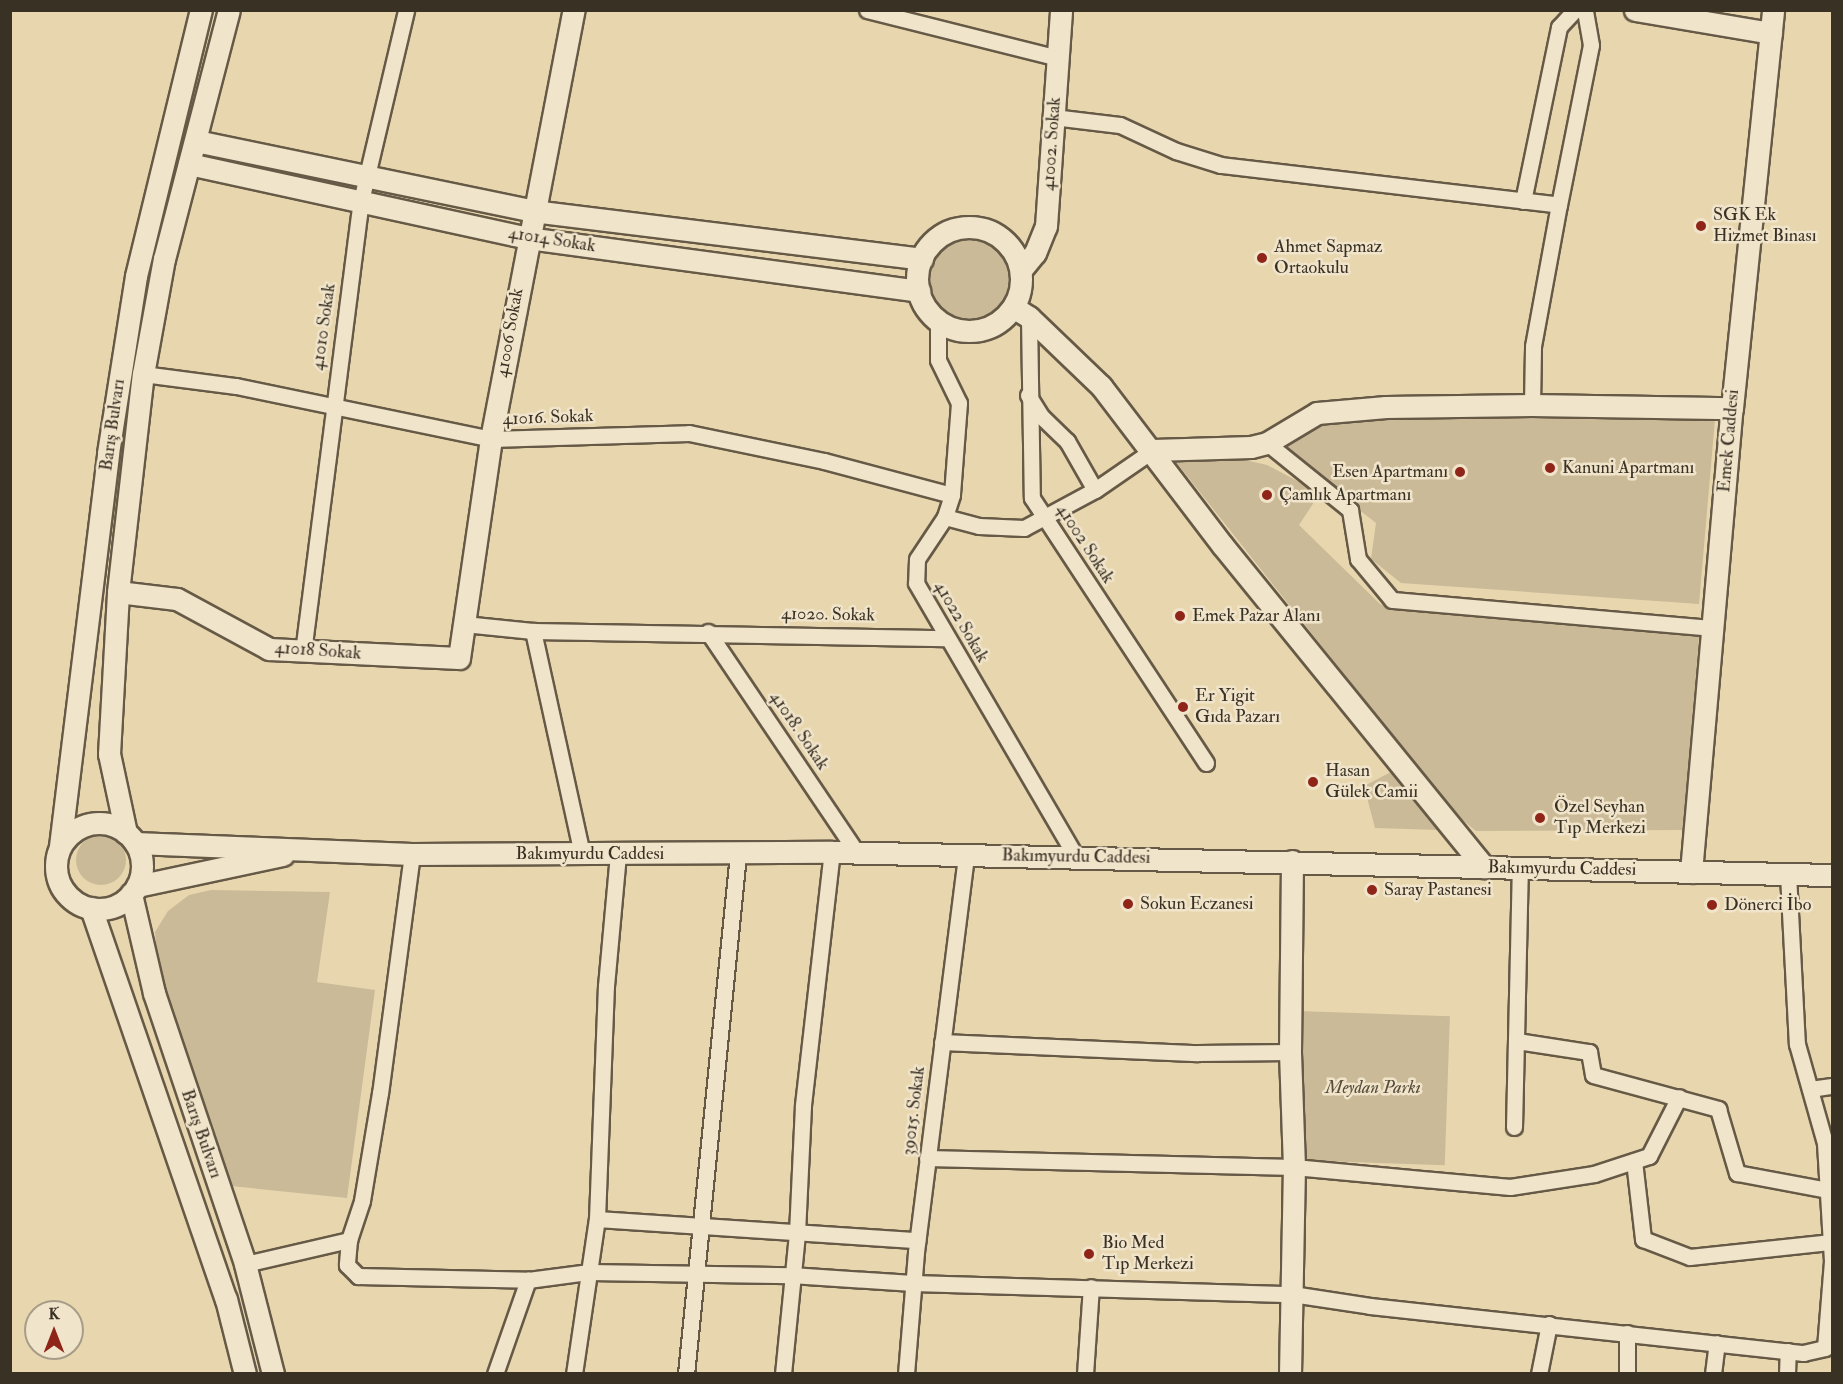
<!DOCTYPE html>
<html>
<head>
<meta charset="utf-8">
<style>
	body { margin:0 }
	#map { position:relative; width:1843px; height:1384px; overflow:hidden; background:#e8d6ae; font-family:"IM FELL Double Pica",serif }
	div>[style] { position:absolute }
	.green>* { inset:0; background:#caba97; transform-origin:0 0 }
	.round { border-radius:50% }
	.roads { filter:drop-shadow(2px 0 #665a47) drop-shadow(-2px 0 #665a47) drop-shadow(0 2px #665a47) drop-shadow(0 -2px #665a47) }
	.street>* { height:15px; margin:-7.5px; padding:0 7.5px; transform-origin:7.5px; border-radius:7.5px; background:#f0e4ca }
	.secondary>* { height:21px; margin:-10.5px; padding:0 10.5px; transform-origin:10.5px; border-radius:10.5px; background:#f0e4ca }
	.secondary>.ring { margin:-10.5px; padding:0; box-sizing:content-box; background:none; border:21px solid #f0e4ca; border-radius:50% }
	.dots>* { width:16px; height:16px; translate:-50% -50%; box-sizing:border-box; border:3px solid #f0e4ca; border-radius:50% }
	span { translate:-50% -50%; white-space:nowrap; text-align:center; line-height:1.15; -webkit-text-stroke:5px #f0e4ca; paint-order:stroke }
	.street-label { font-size:18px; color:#3a3125 }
	.poi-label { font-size:18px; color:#3a3125 }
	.left { translate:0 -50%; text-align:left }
	.right { translate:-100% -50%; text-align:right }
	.park-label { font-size:18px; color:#574c3c; font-style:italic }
	.frame { position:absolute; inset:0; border:12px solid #3a3125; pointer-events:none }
	.north { position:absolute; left:24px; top:1300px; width:60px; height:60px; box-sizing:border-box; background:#f0e4ca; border:2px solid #a79c88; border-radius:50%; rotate:0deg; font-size:16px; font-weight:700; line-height:24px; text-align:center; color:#3a3125 }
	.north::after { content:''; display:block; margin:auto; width:21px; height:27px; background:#8f2418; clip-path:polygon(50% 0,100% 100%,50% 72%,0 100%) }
</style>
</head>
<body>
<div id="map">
	<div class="green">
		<i class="round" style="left:930px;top:239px;width:82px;height:82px"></i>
		<i style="clip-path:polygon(1381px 412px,1715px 419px,1699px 604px,1401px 583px,1371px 559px,1376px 523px,1275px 444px,1305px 423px)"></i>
		<i style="clip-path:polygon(1168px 452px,1214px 453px,1267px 465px,1320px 493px,1299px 525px,1380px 604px,1392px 608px,1699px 637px,1683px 830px,1476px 831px,1455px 814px)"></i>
		<i style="clip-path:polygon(1393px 771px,1438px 830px,1375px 828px,1364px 786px)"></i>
		<i class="round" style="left:76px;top:835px;width:50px;height:50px"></i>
		<i style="clip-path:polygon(211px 890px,330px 892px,317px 982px,375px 990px,347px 1198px,231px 1186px,158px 966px,155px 932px,168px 911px,189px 895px)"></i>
		<i style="left:1298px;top:1011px;width:152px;height:149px;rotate:2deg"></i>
	</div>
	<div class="roads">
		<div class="street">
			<i style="left:867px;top:10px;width:197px;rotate:14.1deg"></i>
			<i style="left:1053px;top:117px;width:67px;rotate:6.8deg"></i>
			<i style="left:1120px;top:125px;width:62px;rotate:24.9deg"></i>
			<i style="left:1176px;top:151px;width:47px;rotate:17.3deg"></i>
			<i style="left:1221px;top:165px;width:340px;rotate:6.7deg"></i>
			<i style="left:1559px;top:205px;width:163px;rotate:-78.7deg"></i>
			<i style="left:1591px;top:45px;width:36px;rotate:-100deg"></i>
			<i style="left:1523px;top:201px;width:178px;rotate:-78.3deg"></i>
			<i style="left:1559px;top:27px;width:23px;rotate:-47deg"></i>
			<i style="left:1029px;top:317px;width:181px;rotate:89.1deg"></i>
			<i style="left:1032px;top:498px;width:317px;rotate:56.7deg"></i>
			<i style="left:938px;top:320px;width:40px;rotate:90deg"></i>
			<i style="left:938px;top:360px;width:48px;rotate:64deg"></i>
			<i style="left:959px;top:403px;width:92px;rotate:94.4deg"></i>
			<i style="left:952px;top:495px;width:23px;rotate:108deg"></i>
			<i style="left:945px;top:517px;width:50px;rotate:123.7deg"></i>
			<i style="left:917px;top:559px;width:24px;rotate:92deg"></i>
			<i style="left:916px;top:583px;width:317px;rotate:59.7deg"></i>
			<i style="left:143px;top:374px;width:94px;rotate:7.4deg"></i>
			<i style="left:236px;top:386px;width:260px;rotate:11.7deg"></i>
			<i style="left:491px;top:439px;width:198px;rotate:-1.7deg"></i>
			<i style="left:689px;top:433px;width:138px;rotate:11.7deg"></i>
			<i style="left:824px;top:461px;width:132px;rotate:14.9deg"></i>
			<i style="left:1028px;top:395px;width:26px;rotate:58deg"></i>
			<i style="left:1042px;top:417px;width:35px;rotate:44deg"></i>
			<i style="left:1067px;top:441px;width:56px;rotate:60.3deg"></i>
			<i style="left:1532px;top:405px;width:59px;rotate:-89deg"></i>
			<i style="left:1533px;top:346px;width:143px;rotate:-79.6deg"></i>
			<i style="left:1267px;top:443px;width:107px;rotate:38.9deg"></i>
			<i style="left:1350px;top:510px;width:50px;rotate:80.7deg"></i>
			<i style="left:1358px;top:559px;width:53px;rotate:50.3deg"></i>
			<i style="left:1392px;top:600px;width:321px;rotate:5deg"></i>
			<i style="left:945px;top:517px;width:35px;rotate:15deg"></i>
			<i style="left:979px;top:526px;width:45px;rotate:2.5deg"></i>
			<i style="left:1024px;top:528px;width:81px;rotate:-28.2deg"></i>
			<i style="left:1095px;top:490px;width:70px;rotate:-34.6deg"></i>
			<i style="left:464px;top:624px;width:69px;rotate:5.8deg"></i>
			<i style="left:533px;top:631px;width:413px;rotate:1deg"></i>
			<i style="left:533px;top:631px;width:227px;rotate:77.6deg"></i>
			<i style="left:708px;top:632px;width:267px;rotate:56deg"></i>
			<i style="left:303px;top:652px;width:455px;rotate:-82.7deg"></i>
			<i style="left:361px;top:201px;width:196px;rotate:-76.7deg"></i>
			<i style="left:412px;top:854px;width:241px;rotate:97.6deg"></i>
			<i style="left:380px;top:1093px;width:109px;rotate:99.5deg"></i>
			<i style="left:362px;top:1201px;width:41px;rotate:108.4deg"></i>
			<i style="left:349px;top:1240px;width:25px;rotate:95deg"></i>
			<i style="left:347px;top:1265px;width:16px;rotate:45deg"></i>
			<i style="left:358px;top:1276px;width:170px;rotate:1.3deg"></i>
			<i style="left:528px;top:1280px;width:62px;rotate:-7.5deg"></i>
			<i style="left:589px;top:1272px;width:202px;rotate:0.9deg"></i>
			<i style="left:791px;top:1275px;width:122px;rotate:3.8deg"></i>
			<i style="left:913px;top:1283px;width:379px;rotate:1.7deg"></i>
			<i style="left:1292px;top:1294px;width:79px;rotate:8.7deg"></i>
			<i style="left:1370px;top:1306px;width:436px;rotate:6.2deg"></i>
			<i style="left:1803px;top:1353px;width:23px;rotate:-13deg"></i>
			<i style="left:1825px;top:1348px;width:87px;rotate:-85.4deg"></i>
			<i style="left:1788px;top:874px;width:170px;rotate:87deg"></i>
			<i style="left:1797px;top:1044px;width:103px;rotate:74.2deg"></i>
			<i style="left:1825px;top:1143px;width:118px;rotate:86.6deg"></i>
			<i style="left:1517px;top:1041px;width:73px;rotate:8.7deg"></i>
			<i style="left:1589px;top:1052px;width:23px;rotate:80deg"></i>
			<i style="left:1593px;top:1075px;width:130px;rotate:15.2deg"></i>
			<i style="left:1718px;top:1109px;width:67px;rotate:73.5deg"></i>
			<i style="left:1737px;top:1173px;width:93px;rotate:10.6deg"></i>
			<i style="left:942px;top:1042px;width:256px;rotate:2.5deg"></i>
			<i style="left:1198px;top:1053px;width:92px;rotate:-0.6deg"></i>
			<i style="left:1810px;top:1089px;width:22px;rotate:-8deg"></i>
			<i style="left:1514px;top:1127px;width:259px;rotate:-88.7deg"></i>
			<i style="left:927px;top:1158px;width:367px;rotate:1.4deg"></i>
			<i style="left:1294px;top:1167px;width:217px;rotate:5.3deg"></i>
			<i style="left:1510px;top:1187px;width:85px;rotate:-8.8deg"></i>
			<i style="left:1594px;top:1174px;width:58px;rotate:-18.1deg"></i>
			<i style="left:1649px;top:1156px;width:66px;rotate:-63deg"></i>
			<i style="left:1634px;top:1161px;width:79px;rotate:83.4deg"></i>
			<i style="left:1643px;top:1239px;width:50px;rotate:21deg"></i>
			<i style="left:1690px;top:1257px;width:142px;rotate:-6.1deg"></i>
			<i style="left:597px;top:1219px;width:321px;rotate:3.8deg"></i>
			<i style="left:245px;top:1264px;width:107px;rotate:-13deg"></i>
			<i style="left:1627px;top:1333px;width:41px;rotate:90deg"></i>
			<i style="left:495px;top:1374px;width:100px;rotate:-70.7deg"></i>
			<i style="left:574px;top:1374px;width:157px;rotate:-81.6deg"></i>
			<i style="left:597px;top:1219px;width:233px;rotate:-87.8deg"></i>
			<i style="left:606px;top:986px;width:132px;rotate:-84.8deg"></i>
			<i style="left:686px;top:1374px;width:523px;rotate:-84.29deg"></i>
			<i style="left:783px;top:1374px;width:142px;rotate:-84.3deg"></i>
			<i style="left:797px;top:1233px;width:128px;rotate:-87.3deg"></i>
			<i style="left:803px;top:1105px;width:255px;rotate:-83.5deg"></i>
			<i style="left:906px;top:1374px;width:122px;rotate:-85.3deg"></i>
			<i style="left:916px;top:1252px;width:400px;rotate:-82.8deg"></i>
			<i style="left:1085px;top:1374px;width:87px;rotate:-86.1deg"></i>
			<i style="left:1539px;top:1374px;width:51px;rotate:-78.7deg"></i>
			<i style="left:1713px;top:1374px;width:31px;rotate:-83deg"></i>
			<i style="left:1787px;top:1374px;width:23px;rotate:-88deg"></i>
		</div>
		<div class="secondary">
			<i style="left:1635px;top:10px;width:138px;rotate:9.6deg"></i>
			<i style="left:196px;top:141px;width:344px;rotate:11.7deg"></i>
			<i style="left:533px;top:211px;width:392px;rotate:7deg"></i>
			<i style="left:189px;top:164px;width:347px;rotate:12.3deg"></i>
			<i style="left:528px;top:238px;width:395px;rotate:7.7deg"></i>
			<i class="ring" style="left:917px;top:227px;width:83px;height:83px"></i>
			<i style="left:1021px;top:270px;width:22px;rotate:-51deg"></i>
			<i style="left:1035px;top:253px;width:29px;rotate:-68deg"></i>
			<i style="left:1046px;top:226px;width:217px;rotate:-86deg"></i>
			<i style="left:1013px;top:307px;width:19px;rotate:32deg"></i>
			<i style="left:1029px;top:317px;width:100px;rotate:43.8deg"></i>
			<i style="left:1101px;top:386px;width:201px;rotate:52.7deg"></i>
			<i style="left:1223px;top:546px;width:414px;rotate:50.9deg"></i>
			<i style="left:1153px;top:450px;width:98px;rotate:-1.8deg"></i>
			<i style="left:1251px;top:447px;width:16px;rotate:-14deg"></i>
			<i style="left:1267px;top:443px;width:58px;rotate:-31deg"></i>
			<i style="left:1317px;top:413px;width:69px;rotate:-5deg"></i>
			<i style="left:1386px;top:407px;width:146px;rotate:-0.8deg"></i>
			<i style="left:1532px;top:405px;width:200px;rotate:0.9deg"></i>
			<i style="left:118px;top:592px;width:59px;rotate:6.8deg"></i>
			<i style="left:177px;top:599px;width:105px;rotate:28.5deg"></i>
			<i style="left:269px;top:649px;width:190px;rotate:2.7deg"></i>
			<i style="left:459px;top:658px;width:221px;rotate:-81.7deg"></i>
			<i style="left:491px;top:439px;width:437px;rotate:-79.1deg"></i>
			<i class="ring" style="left:56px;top:823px;width:65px;height:65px"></i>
			<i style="left:126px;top:833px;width:81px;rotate:-102.1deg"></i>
			<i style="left:109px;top:754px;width:162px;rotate:-86.8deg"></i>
			<i style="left:118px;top:592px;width:219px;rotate:-83.5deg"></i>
			<i style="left:143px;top:374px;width:117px;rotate:-79.7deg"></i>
			<i style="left:164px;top:259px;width:257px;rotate:-75.4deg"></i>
			<i style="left:135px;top:843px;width:277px;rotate:2.3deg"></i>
			<i style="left:412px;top:854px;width:420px;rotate:-0.3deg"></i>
			<i style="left:832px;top:852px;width:1000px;rotate:1.32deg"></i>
			<i style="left:60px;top:846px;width:396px;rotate:-83deg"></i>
			<i style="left:108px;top:453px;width:179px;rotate:-81deg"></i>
			<i style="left:136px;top:276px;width:274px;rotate:-76.3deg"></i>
			<i style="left:1691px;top:872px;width:466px;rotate:-85deg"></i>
			<i style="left:1732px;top:408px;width:400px;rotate:-84.1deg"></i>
			<i style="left:137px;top:886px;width:149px;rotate:-12deg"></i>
			<i style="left:131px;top:894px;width:102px;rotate:76.9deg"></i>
			<i style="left:154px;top:993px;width:286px;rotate:71.4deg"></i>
			<i style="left:245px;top:1264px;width:114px;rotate:75.7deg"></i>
			<i style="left:91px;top:908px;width:414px;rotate:71deg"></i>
			<i style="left:226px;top:1299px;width:77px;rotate:75.8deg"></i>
			<i style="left:1290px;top:1374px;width:207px;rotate:-88.9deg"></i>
			<i style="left:1294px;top:1167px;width:115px;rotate:-92deg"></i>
			<i style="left:1290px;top:1052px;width:191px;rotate:-89.4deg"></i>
		</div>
	</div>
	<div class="dots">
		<i style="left:1701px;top:226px;background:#8f2418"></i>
		<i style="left:1262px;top:258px;background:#8f2418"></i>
		<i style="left:1550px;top:468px;background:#8f2418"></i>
		<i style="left:1460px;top:472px;background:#8f2418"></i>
		<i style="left:1267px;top:495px;background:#8f2418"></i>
		<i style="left:1180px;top:616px;background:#8f2418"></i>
		<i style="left:1183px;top:707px;background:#8f2418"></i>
		<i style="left:1313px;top:782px;background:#8f2418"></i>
		<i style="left:1540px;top:818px;background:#8f2418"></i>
		<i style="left:1372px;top:890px;background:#8f2418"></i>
		<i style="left:1128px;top:904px;background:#8f2418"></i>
		<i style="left:1712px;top:905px;background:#8f2418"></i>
		<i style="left:1089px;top:1254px;background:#8f2418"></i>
	</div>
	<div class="street-label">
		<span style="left:1052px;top:144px;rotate:-86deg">41002. Sokak</span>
		<span style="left:552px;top:240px;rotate:9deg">41014 Sokak</span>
		<span style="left:324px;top:327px;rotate:-82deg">41010 Sokak</span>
		<span style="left:510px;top:333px;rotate:-80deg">41006 Sokak</span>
		<span style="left:548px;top:418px;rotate:-2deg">41016. Sokak</span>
		<span style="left:113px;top:425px;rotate:-82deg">Barış Bulvarı</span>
		<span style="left:1729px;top:441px;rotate:-85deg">Emek Caddesi</span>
		<span style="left:1085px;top:544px;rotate:57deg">41002 Sokak</span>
		<span style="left:828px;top:615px;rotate:1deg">41020. Sokak</span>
		<span style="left:961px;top:622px;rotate:60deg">41022 Sokak</span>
		<span style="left:318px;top:651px;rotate:4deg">41018 Sokak</span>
		<span style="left:799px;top:731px;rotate:56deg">41018. Sokak</span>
		<span style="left:590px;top:854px">Bakımyurdu Caddesi</span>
		<span style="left:1076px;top:857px;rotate:1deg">Bakımyurdu Caddesi</span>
		<span style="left:1562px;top:869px;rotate:1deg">Bakımyurdu Caddesi</span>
		<span style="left:914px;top:1111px;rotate:-83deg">39015. Sokak</span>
		<span style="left:201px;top:1134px;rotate:71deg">Barış Bulvarı</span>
	</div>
	<div class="poi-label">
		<span class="left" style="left:1713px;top:226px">SGK Ek<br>Hizmet Binası</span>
		<span class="left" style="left:1274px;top:258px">Ahmet Sapmaz<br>Ortaokulu</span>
		<span class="left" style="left:1562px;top:468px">Kanuni Apartmanı</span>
		<span class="right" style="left:1448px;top:472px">Esen Apartmanı</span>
		<span class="left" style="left:1279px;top:495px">Çamlık Apartmanı</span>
		<span class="left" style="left:1192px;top:616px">Emek Pazar Alanı</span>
		<span class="left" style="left:1195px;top:707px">Er Yigit<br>Gıda Pazarı</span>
		<span class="left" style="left:1325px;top:782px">Hasan<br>Gülek Camii</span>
		<span class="left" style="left:1554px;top:818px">Özel Seyhan<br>Tıp Merkezi</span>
		<span class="left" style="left:1384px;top:890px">Saray Pastanesi</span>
		<span class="left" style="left:1140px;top:904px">Sokun Eczanesi</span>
		<span class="left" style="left:1724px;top:905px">Dönerci İbo</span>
		<span class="left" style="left:1102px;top:1254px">Bio Med<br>Tıp Merkezi</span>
	</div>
	<div class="park-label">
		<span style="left:1373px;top:1088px">Meydan Parkı</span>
	</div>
	<div class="frame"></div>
	<div class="north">K</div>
</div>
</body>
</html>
